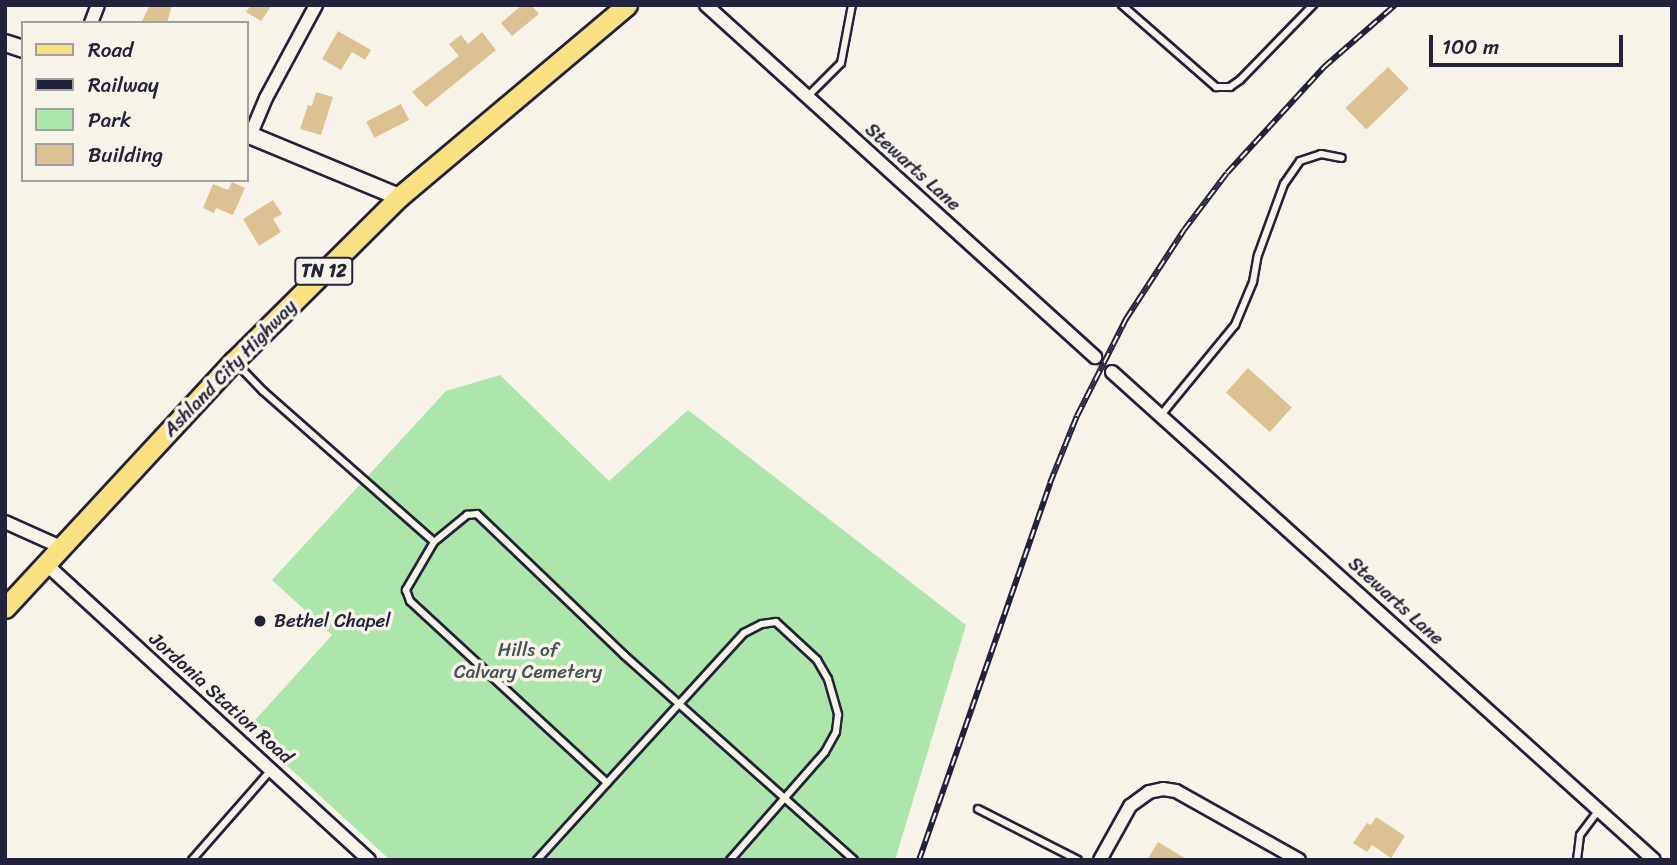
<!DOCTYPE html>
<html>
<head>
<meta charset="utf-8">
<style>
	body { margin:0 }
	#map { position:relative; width:1677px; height:865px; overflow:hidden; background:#f7f3e8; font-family:Sriracha,sans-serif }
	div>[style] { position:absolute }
	.green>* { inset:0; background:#ade6aa }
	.building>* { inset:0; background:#dcc292; transform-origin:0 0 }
	.minor-tunnel>* { height:12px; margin-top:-6px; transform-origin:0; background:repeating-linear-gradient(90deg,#ccc9c5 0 12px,transparent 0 18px) }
	.roads { filter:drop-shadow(2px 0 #22223b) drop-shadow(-2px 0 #22223b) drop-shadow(0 2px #22223b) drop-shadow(0 -2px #22223b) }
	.service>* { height:6px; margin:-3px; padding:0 3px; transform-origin:3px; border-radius:3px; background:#f7f3e8 }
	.minor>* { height:12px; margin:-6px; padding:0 6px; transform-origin:6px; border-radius:6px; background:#f7f3e8 }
	.tertiary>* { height:16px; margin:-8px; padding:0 8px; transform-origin:8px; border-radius:8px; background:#f7f3e8 }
	.primary>* { height:19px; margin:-9.5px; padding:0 9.5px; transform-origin:9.5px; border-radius:9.5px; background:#f9e181 }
	.rail>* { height:6px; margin-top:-3px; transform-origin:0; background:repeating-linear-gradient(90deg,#f7f3e8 0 10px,#22223b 0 20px); box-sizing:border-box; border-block:2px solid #22223b }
	.dots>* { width:19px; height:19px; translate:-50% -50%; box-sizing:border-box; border:4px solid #f7f3e8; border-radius:50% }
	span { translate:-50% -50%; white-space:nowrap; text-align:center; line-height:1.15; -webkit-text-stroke:7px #f7f3e8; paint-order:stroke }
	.shield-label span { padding:2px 5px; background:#f7f3e8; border:2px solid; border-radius:5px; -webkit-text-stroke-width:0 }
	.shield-label { font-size:18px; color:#22223b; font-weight:700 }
	.street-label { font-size:19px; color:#22223b }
	.poi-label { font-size:19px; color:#22223b }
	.left { translate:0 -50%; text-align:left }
	.park-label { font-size:19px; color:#455357 }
	.frame { position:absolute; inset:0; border:7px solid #22223b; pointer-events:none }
	.legend { position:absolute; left:21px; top:21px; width:228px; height:161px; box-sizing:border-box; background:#f7f3e8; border:2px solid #a29fa3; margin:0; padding:9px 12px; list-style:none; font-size:21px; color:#22223b }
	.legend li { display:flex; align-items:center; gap:14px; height:35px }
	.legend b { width:35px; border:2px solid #a29fa3 }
	.scale { position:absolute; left:1429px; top:35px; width:194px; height:32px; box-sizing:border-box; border:4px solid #22223b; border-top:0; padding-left:9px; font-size:21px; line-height:24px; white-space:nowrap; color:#22223b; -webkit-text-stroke:5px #f7f3e8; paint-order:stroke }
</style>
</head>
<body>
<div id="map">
	<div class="green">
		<i style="clip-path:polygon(500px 375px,609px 481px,688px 410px,966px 625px,895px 860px,390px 860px,247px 729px,332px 635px,272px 580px,446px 391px)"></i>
	</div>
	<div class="building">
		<i style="clip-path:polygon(150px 5px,172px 5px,167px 23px,141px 23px)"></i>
		<i style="clip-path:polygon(251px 5px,272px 5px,261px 21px,246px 12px)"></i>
		<i style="clip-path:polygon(522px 5px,531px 5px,539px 14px,512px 36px,501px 23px)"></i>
		<i style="clip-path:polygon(338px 31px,371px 50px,365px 60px,352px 52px,341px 70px,322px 59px)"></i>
		<i style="clip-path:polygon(482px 32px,496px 50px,426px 107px,412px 92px,459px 56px,449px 44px,461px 35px,468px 44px)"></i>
		<i style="left:1388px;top:67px;width:30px;height:59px;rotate:46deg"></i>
		<i style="clip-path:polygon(316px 92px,333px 97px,321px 135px,300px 129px,308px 105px,312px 106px)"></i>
		<i style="left:401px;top:104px;width:18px;height:39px;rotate:63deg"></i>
		<i style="clip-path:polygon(232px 182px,245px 188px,233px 215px,216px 208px,214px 213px,203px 208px,213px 184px,228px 190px)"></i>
		<i style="clip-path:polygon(273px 200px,282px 214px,273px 219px,281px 232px,259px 246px,243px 219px)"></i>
		<i style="left:1248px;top:368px;width:59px;height:33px;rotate:42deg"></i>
		<i style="clip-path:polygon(1376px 817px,1405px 836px,1391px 858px,1372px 845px,1367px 852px,1353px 843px,1367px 823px,1371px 825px)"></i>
		<i style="clip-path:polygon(1158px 842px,1188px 860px,1147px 860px)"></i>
	</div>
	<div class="minor-tunnel">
		<i style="left:1095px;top:357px;width:23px;rotate:41deg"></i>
	</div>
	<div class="roads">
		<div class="service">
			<i style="left:1122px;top:5px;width:125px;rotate:41.1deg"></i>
			<i style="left:1216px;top:87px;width:14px"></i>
			<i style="left:1230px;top:87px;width:12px;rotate:-35deg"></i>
			<i style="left:1240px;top:80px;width:105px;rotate:-45.8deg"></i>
			<i style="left:807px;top:97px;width:48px;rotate:-45deg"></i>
			<i style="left:841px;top:63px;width:59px;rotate:-79.3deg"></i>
			<i style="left:236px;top:363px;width:39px;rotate:46deg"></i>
			<i style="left:263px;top:391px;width:228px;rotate:41.4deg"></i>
			<i style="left:434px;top:542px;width:56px;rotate:120.3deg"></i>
			<i style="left:406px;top:590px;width:12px;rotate:70deg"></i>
			<i style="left:410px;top:601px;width:268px;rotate:42.7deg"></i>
			<i style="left:607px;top:783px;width:104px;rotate:132.3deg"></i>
			<i style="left:1161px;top:415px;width:117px;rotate:-50.6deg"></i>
			<i style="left:1235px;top:325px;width:47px;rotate:-67.3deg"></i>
			<i style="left:1253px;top:282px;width:27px;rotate:-80deg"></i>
			<i style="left:1258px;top:255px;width:76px;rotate:-69.9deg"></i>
			<i style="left:1284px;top:184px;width:28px;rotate:-55deg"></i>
			<i style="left:1300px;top:161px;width:22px;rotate:-18deg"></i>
			<i style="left:1321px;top:154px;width:21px;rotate:11deg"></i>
			<i style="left:434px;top:542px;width:43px;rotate:-39.3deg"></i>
			<i style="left:467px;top:515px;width:10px;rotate:-6deg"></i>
			<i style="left:477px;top:514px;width:204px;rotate:43.8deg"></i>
			<i style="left:624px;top:655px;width:308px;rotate:41.7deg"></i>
			<i style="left:607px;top:783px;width:203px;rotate:-47.6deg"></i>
			<i style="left:744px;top:633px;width:20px;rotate:-27deg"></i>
			<i style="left:762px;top:624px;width:14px;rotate:-8deg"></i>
			<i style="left:776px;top:622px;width:56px;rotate:42.8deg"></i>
			<i style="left:817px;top:660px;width:22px;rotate:60deg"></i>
			<i style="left:828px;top:679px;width:37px;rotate:74deg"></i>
			<i style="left:838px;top:715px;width:17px;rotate:97deg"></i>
			<i style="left:836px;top:732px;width:23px;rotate:119deg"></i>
			<i style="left:825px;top:752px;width:144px;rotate:131.3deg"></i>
			<i style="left:978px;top:809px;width:112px;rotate:27deg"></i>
			<i style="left:192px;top:860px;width:120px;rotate:-48.7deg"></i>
			<i style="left:1577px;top:860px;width:25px;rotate:-83deg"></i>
			<i style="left:1580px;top:835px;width:31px;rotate:-53deg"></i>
		</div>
		<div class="minor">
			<i style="left:706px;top:5px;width:525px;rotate:42.14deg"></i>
			<i style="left:91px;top:23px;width:19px;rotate:-69deg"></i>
			<i style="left:250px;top:136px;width:41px;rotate:-67.2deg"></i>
			<i style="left:266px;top:98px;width:106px;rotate:-61.7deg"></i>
			<i style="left:1112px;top:372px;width:729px;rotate:42deg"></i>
			<i style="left:5px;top:522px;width:61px;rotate:24.1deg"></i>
			<i style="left:46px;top:564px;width:438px;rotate:42.5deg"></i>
			<i style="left:1100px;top:860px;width:62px;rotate:-60.9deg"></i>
			<i style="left:1130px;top:806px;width:24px;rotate:-36deg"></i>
			<i style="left:1149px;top:792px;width:14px;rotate:-12deg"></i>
			<i style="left:1163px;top:789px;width:13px;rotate:9deg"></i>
			<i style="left:1176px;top:791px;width:141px;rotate:29.3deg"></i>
		</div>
		<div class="tertiary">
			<i style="left:5px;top:43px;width:19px;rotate:18deg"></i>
			<i style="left:247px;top:134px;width:165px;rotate:22.5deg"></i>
		</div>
		<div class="primary">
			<i style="left:5px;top:608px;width:337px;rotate:-47.2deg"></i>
			<i style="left:234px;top:361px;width:233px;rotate:-44.8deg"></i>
			<i style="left:399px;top:197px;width:298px;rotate:-40.1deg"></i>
		</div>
	</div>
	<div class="rail">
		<i style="left:919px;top:860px;width:399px;rotate:-70.8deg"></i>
		<i style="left:1050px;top:483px;width:72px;rotate:-68.1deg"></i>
		<i style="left:1077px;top:416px;width:109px;rotate:-63.2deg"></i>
		<i style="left:1126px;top:319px;width:106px;rotate:-56.9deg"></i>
		<i style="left:1184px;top:230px;width:71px;rotate:-53deg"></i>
		<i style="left:1227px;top:173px;width:144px;rotate:-47.5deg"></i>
		<i style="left:1324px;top:67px;width:94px;rotate:-41.1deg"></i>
	</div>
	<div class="dots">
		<i style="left:260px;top:621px;background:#22223b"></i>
	</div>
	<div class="shield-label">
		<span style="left:324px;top:271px">TN 12</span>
	</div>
	<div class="street-label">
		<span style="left:913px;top:167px;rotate:42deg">Stewarts Lane</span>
		<span style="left:230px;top:368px;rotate:-46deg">Ashland City Highway</span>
		<span style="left:1396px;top:601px;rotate:42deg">Stewarts Lane</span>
		<span style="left:221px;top:698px;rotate:42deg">Jordonia Station Road</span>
	</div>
	<div class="poi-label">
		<span class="left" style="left:274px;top:621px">Bethel Chapel</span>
	</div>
	<div class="park-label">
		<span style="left:528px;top:661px">Hills of<br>Calvary Cemetery</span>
	</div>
	<div class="frame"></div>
	<ul class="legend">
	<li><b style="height:9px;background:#f9e181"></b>Road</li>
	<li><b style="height:9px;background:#22223b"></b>Railway</li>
	<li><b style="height:19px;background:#ade6aa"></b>Park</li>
	<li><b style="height:19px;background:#dcc292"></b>Building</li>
	</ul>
	<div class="scale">100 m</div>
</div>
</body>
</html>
